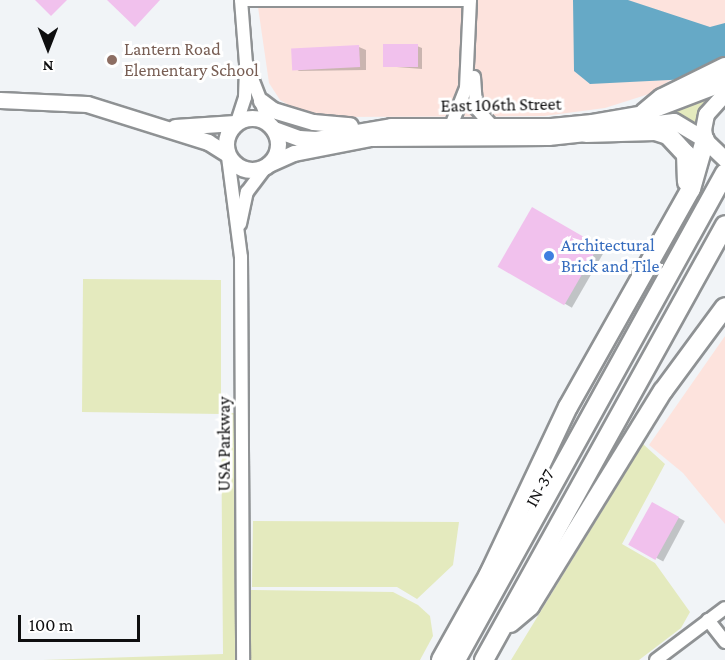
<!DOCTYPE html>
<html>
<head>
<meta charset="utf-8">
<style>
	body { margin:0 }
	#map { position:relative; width:725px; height:660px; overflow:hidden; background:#f1f4f7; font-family:"Crimson Pro",serif }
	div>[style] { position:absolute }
	.commercial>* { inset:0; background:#fde3dd }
	.green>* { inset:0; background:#e4eabe }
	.water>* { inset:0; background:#66a9c6 }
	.shadow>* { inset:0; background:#0003; transform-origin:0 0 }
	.building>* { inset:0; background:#f1c1ed; transform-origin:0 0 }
	.roads { filter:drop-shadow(2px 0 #8f9294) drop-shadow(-2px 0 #8f9294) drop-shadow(0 2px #8f9294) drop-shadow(0 -2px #8f9294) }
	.minor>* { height:12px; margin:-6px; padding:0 6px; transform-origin:6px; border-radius:6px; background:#fff }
	.major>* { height:15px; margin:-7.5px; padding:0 7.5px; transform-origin:7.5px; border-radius:7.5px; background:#fff }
	.major>.ring { margin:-7.5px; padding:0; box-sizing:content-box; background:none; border:15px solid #fff; border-radius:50% }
	.highway>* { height:18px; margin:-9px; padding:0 9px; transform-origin:9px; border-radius:9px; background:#fff }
	.dots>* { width:16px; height:16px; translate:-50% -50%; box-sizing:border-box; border:3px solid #fff; border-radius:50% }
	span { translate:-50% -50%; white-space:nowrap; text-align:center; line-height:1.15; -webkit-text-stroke:6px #fff; paint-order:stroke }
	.education-label { font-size:18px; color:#785e54 }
	.left { translate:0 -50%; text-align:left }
	.street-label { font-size:18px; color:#0e0e0f }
	.shop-label { font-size:18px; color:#366cbe }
	.north { position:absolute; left:18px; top:18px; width:60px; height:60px; -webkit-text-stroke:4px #fff; paint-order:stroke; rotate:180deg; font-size:16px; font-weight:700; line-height:24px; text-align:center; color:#0e0e0f }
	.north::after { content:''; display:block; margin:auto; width:21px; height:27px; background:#0e0e0f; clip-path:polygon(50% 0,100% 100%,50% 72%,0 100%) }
	.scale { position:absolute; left:18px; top:615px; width:122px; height:27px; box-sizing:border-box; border:3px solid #0e0e0f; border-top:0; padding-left:8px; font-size:18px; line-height:21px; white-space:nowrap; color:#0e0e0f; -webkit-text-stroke:4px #fff; paint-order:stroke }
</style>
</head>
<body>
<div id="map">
	<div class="commercial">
		<i style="clip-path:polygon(257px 0,725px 0,725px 40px,718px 49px,649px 94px,605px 108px,544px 116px,331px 117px,299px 111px,280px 100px,269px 83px)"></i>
		<i style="clip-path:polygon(725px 336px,725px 524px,683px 473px,649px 445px)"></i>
	</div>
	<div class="green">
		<i style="clip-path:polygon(715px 93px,701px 107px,696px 125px,681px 116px,660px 114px)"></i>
		<i style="clip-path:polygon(83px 279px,221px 280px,221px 413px,236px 413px,237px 660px,43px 660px,223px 654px,221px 414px,82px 412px)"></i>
		<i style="clip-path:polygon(643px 444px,665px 464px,622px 544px,655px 563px,690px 612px,681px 628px,639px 660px,511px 660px)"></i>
		<i style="clip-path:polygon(253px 521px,459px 522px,453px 565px,417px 599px,397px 587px,252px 587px)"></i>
		<i style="clip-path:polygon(249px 590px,393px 592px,418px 605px,430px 616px,433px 636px,420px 660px,249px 660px)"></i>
	</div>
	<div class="water">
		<i style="clip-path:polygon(573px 0,628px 0,710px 27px,725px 23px,725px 57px,689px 79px,590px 84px,574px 71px)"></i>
	</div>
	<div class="shadow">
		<i style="clip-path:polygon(417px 46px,422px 48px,422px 69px,384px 66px)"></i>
		<i style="clip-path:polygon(359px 47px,366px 50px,366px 70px,299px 71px,293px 67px)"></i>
		<i style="left:533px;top:209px;width:83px;height:66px;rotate:30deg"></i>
		<i style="left:653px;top:504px;width:36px;height:46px;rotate:28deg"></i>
	</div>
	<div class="building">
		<i style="clip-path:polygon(35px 0,67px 0,51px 16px)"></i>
		<i style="clip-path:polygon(107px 0,160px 0,135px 27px)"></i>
		<i style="left:383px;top:44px;width:35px;height:23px"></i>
		<i style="left:359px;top:45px;width:22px;height:68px;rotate:87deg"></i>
		<i style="left:532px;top:207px;width:77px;height:69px;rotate:30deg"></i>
		<i style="left:652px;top:502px;width:31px;height:49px;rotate:29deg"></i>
	</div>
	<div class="roads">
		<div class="minor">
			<i style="left:241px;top:0;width:229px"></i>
			<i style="left:241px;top:0;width:63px;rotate:85.5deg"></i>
			<i style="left:246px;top:63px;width:66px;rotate:68.8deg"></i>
			<i style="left:474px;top:77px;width:31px;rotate:86deg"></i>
			<i style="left:476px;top:108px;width:24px;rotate:48deg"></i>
			<i style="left:237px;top:122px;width:26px;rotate:-72deg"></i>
			<i style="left:245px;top:97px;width:33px;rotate:-88deg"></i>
			<i style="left:451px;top:126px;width:41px;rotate:-68.5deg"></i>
			<i style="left:466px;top:88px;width:88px;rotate:-87.4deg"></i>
			<i style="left:228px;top:157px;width:101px;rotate:82.6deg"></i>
			<i style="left:241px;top:257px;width:403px;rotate:89.7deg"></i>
			<i style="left:240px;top:224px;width:33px;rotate:-78deg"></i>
			<i style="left:247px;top:192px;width:34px;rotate:-53deg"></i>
			<i style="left:708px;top:620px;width:28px;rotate:52deg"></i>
			<i style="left:656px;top:660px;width:86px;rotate:-37deg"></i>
		</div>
		<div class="major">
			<i style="left:725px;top:93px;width:28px;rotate:132deg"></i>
			<i style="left:706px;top:114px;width:15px;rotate:101deg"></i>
			<i style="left:703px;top:129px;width:11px;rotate:80deg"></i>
			<i style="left:705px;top:140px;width:28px;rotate:44deg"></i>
			<i style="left:0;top:100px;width:87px;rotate:2.6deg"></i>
			<i style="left:87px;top:104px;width:127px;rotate:17.4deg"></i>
			<i style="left:208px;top:142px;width:22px;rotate:32deg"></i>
			<i style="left:261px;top:101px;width:15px;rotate:37deg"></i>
			<i style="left:273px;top:110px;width:42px;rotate:16.7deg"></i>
			<i style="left:313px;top:122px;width:37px;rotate:5deg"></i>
			<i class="ring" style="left:226px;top:118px;width:37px;height:37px"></i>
			<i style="left:631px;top:126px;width:43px;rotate:-6.6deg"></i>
			<i style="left:674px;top:121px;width:35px;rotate:31deg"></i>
			<i style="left:175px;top:127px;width:60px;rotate:-3.8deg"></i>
			<i style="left:274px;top:129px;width:27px;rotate:20deg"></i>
			<i style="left:299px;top:138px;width:17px;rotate:3deg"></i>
			<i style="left:316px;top:139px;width:76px;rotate:-9.8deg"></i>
			<i style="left:391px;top:126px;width:160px"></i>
			<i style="left:551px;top:126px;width:41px;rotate:-5.6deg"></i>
			<i style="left:592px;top:122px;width:53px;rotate:-9.8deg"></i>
			<i style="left:644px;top:113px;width:87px;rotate:-20.9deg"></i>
			<i style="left:269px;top:164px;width:27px;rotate:-24deg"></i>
			<i style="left:294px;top:153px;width:77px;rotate:-11.2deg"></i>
			<i style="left:370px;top:138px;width:178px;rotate:-0.3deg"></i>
			<i style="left:548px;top:137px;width:47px;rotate:-6.1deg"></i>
		</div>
		<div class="highway">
			<i style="left:644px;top:113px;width:23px;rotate:-40deg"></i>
			<i style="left:662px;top:98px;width:70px;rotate:-26.2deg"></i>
			<i style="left:586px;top:133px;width:69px;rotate:-1.7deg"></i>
			<i style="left:655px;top:131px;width:14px;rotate:17deg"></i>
			<i style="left:668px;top:135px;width:26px;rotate:47deg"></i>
			<i style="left:686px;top:154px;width:28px;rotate:88deg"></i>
			<i style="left:488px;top:576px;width:187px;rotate:-64.7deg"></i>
			<i style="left:568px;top:407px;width:250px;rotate:-60.6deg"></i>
			<i style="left:691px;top:189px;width:51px;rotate:-74.1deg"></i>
			<i style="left:510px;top:623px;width:26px;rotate:-40deg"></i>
			<i style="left:530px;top:606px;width:253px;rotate:-58.3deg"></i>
			<i style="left:663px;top:391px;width:104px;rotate:-53.6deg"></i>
			<i style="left:441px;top:660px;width:107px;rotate:-60.8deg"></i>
			<i style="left:456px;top:660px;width:556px;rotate:-61.09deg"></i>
			<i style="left:484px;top:660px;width:497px;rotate:-61deg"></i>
		</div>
	</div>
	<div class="dots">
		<i style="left:112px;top:60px;background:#8d6e63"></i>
		<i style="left:549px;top:256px;background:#3f7fe0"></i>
	</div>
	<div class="education-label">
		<span class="left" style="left:124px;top:60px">Lantern Road<br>Elementary School</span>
	</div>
	<div class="street-label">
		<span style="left:501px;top:105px;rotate:-1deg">East 106th Street</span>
		<span style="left:224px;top:444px;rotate:-90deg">USA Parkway</span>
		<span style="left:540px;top:488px;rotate:-61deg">IN-37</span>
	</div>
	<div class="shop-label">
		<span class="left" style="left:561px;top:256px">Architectural<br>Brick and Tile</span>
	</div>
	<div class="north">N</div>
	<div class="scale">100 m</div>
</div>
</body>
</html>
